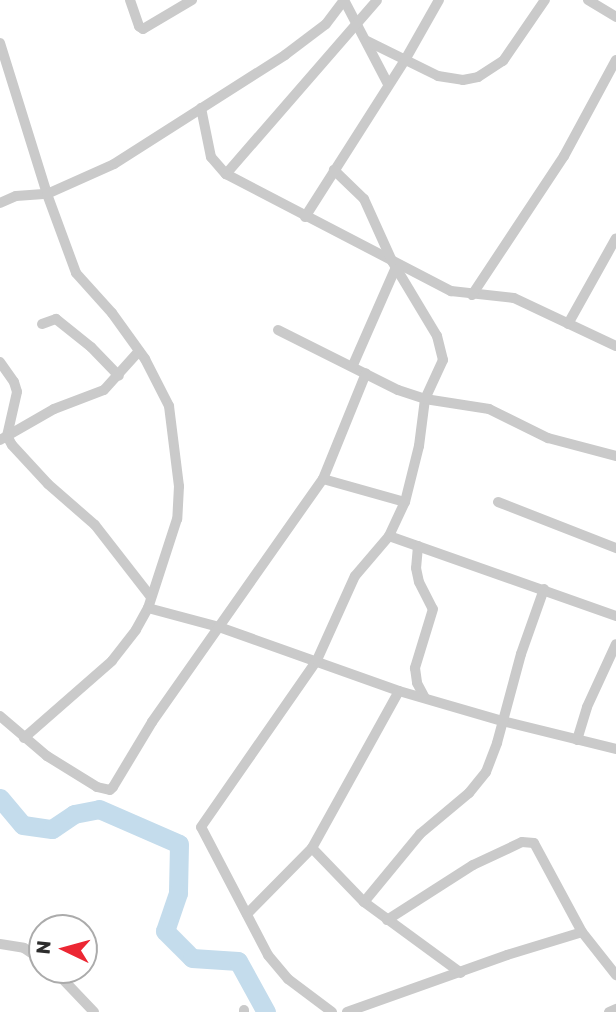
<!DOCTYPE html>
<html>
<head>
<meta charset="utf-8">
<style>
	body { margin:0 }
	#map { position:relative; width:616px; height:1012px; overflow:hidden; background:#fff; font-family:Rubik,sans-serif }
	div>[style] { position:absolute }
	.river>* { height:19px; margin:-9.5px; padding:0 9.5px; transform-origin:9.5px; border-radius:9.5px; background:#c4dcec }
	.street>* { height:10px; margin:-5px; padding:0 5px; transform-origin:5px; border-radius:5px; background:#cacaca }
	span { translate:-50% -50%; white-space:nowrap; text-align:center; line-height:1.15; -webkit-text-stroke:7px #fff; paint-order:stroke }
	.north { position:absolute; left:28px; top:914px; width:70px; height:70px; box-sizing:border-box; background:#fff; border:2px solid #ababab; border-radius:50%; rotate:275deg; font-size:19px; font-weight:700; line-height:28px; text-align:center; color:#2d2d2d }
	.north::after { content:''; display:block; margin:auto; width:24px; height:32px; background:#ec2733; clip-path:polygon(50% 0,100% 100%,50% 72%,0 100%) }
</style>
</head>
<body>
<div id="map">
	<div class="river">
		<i style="left:0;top:798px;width:35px;rotate:50deg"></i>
		<i style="left:23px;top:825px;width:29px;rotate:8deg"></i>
		<i style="left:52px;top:829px;width:27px;rotate:-34deg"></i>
		<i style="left:74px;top:814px;width:25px;rotate:-11deg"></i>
		<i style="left:99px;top:809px;width:87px;rotate:23.6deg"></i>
		<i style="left:179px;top:844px;width:49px;rotate:91.2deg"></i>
		<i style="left:178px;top:893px;width:40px;rotate:108.9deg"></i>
		<i style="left:165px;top:931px;width:38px;rotate:45deg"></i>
		<i style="left:192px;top:958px;width:46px;rotate:3.7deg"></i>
		<i style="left:238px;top:961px;width:58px;rotate:61.2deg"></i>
	</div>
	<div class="street">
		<i style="left:130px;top:0;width:28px;rotate:71deg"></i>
		<i style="left:139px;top:26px;width:5px;rotate:37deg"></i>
		<i style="left:143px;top:29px;width:57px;rotate:-30.6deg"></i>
		<i style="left:344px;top:0;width:95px;rotate:62.4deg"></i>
		<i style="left:588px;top:0;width:33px;rotate:31deg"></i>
		<i style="left:367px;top:41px;width:79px;rotate:26.2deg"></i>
		<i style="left:438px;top:76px;width:25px;rotate:9deg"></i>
		<i style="left:463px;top:80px;width:15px;rotate:-11deg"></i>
		<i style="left:478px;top:77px;width:30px;rotate:-33deg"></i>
		<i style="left:503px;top:61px;width:74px;rotate:-55.5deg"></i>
		<i style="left:0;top:43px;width:158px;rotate:72.7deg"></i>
		<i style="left:47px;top:194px;width:84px;rotate:69.8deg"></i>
		<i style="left:76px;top:273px;width:54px;rotate:48deg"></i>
		<i style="left:112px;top:313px;width:57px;rotate:54.3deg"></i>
		<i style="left:145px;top:359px;width:53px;rotate:62.9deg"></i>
		<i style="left:169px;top:406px;width:81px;rotate:82.9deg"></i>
		<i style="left:179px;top:486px;width:33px;rotate:93deg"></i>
		<i style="left:177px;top:519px;width:94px;rotate:108deg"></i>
		<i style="left:148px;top:608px;width:25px;rotate:119deg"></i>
		<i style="left:136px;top:630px;width:39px;rotate:128deg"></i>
		<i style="left:112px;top:661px;width:117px;rotate:138.8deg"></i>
		<i style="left:201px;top:108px;width:50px;rotate:78.5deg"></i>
		<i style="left:211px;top:157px;width:23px;rotate:49deg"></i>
		<i style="left:226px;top:174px;width:254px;rotate:27.5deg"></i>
		<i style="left:451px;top:291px;width:63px;rotate:6.3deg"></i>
		<i style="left:514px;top:298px;width:113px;rotate:25.2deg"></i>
		<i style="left:226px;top:174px;width:230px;rotate:-49deg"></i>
		<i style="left:0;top:203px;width:17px;rotate:-24deg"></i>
		<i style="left:16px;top:196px;width:31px;rotate:-4deg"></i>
		<i style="left:47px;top:194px;width:73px;rotate:-24.1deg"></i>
		<i style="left:114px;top:164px;width:203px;rotate:-32.5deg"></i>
		<i style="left:285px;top:55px;width:51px;rotate:-37.1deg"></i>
		<i style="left:326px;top:24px;width:30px;rotate:-53deg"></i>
		<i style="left:305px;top:217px;width:186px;rotate:-57.5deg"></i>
		<i style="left:405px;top:60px;width:69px;rotate:-60.5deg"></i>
		<i style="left:472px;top:295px;width:167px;rotate:-56.5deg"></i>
		<i style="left:564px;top:156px;width:109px;rotate:-61.6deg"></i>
		<i style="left:42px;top:324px;width:15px;rotate:-20deg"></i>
		<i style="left:56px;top:319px;width:45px;rotate:38.7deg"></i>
		<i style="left:91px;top:347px;width:40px;rotate:46deg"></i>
		<i style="left:568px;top:324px;width:98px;rotate:-60.8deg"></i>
		<i style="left:278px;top:330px;width:134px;rotate:26.6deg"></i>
		<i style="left:398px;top:390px;width:28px;rotate:18deg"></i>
		<i style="left:425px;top:399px;width:65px;rotate:8.9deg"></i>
		<i style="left:489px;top:409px;width:66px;rotate:26.2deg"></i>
		<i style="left:548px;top:438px;width:70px;rotate:14.8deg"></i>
		<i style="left:0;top:362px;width:24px;rotate:55deg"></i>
		<i style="left:14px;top:382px;width:10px;rotate:73deg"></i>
		<i style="left:17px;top:392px;width:45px;rotate:102.8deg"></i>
		<i style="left:7px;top:436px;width:10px;rotate:61deg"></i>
		<i style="left:12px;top:445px;width:53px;rotate:47.3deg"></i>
		<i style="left:48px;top:484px;width:62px;rotate:41.1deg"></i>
		<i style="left:95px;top:525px;width:91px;rotate:52.1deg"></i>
		<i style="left:353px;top:365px;width:107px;rotate:-66.3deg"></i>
		<i style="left:0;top:440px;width:62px;rotate:-29.9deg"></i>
		<i style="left:54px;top:409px;width:53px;rotate:-20.8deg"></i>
		<i style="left:104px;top:390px;width:52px;rotate:-48.1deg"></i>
		<i style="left:323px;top:479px;width:85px;rotate:15.7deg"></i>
		<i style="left:498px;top:502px;width:127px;rotate:21.3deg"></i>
		<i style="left:389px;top:536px;width:241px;rotate:19.4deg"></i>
		<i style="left:418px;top:546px;width:22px;rotate:95deg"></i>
		<i style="left:416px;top:568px;width:14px;rotate:78deg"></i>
		<i style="left:419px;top:582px;width:30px;rotate:63deg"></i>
		<i style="left:433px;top:609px;width:62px;rotate:107deg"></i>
		<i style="left:415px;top:668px;width:15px;rotate:82deg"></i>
		<i style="left:417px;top:683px;width:17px;rotate:62deg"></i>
		<i style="left:148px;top:608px;width:73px;rotate:15deg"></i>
		<i style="left:219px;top:627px;width:191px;rotate:19.6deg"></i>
		<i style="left:399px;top:691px;width:107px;rotate:16.2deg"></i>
		<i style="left:502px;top:721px;width:117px;rotate:13.8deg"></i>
		<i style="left:0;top:716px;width:62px;rotate:40.4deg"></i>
		<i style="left:47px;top:756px;width:59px;rotate:31.8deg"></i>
		<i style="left:97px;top:787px;width:13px;rotate:13deg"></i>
		<i style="left:110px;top:790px;width:4px;rotate:-45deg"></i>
		<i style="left:113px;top:787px;width:76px;rotate:-59deg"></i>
		<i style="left:152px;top:722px;width:297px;rotate:-54.9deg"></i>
		<i style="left:323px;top:479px;width:114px;rotate:-67.9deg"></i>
		<i style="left:577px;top:740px;width:34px;rotate:-73deg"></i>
		<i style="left:587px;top:707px;width:69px;rotate:-65.3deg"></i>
		<i style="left:312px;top:848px;width:75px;rotate:46.1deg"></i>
		<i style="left:364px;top:902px;width:120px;rotate:36.2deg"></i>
		<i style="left:364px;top:902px;width:88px;rotate:-50.5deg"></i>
		<i style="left:420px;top:834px;width:64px;rotate:-39.9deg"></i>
		<i style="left:469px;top:793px;width:27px;rotate:-51deg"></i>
		<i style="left:486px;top:772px;width:31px;rotate:-69deg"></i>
		<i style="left:497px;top:743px;width:92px;rotate:-74.9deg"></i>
		<i style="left:521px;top:654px;width:69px;rotate:-70.5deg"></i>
		<i style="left:247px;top:914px;width:93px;rotate:-45.4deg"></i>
		<i style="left:312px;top:848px;width:179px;rotate:-61deg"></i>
		<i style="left:387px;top:920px;width:102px;rotate:-32.6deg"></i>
		<i style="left:473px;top:865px;width:54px;rotate:-25.1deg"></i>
		<i style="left:522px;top:842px;width:12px;rotate:5deg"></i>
		<i style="left:534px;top:843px;width:101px;rotate:61.7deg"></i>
		<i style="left:582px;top:932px;width:55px;rotate:51.7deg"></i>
		<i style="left:0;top:944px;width:24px;rotate:9deg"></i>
		<i style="left:24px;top:948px;width:22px;rotate:34deg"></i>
		<i style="left:54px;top:970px;width:58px;rotate:46.4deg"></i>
		<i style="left:244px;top:1010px;width:2px;rotate:90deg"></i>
		<i style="left:332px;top:1012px;width:55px;rotate:-143.1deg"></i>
		<i style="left:288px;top:979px;width:31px;rotate:-130deg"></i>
		<i style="left:268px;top:955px;width:144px;rotate:-117.6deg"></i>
		<i style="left:201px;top:827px;width:203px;rotate:-55.2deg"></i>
		<i style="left:317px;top:660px;width:92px;rotate:-65.7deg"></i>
		<i style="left:355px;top:576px;width:52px;rotate:-49.6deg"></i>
		<i style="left:389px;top:536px;width:38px;rotate:-65deg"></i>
		<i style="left:405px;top:502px;width:58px;rotate:-76deg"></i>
		<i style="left:419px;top:446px;width:47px;rotate:-82.7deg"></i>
		<i style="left:425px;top:399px;width:43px;rotate:-65.2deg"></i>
		<i style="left:443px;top:360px;width:25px;rotate:-104deg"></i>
		<i style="left:437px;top:336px;width:87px;rotate:-121deg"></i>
		<i style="left:392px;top:261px;width:68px;rotate:-114.3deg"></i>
		<i style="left:364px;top:199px;width:42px;rotate:-136deg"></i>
		<i style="left:347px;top:1012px;width:170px;rotate:-19.6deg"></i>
		<i style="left:507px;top:955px;width:78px;rotate:-17deg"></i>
		<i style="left:609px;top:1012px;width:8px;rotate:-23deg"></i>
	</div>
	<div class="north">N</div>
</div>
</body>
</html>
